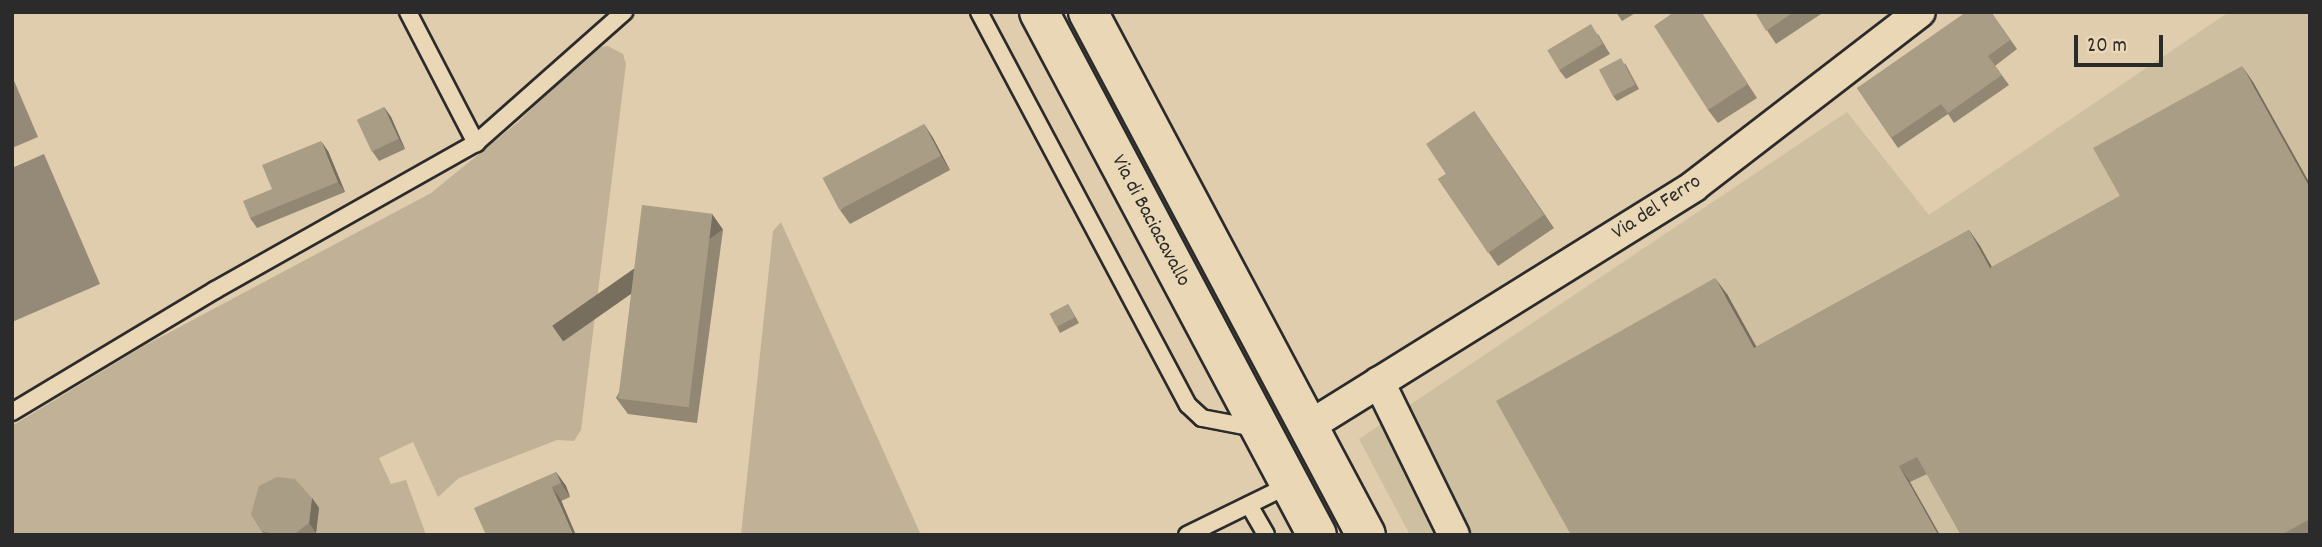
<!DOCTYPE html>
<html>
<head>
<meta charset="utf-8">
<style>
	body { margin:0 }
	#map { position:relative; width:2322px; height:547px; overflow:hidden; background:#dfcdad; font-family:Dekko,sans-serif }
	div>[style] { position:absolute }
	.built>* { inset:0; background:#cfbfa1 }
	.green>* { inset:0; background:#c1b297 }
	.water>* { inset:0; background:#958a78 }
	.roads { filter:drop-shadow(2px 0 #2b2b2b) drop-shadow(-2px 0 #2b2b2b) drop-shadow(0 2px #2b2b2b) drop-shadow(0 -2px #2b2b2b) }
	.lane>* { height:16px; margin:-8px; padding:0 8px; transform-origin:8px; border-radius:8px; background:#ead7b5 }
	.street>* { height:30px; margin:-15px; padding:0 15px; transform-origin:15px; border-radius:15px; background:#ead7b5 }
	.secondary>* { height:38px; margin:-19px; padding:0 19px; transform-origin:19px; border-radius:19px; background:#ead7b5 }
	.wall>* { inset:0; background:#928773 }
	.shaded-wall>* { inset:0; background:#776e5e; transform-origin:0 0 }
	.building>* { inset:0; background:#aa9d86; transform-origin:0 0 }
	span { translate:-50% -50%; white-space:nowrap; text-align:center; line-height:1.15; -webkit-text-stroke:5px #ead7b5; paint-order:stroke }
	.street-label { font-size:21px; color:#2b2b2b }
	.frame { position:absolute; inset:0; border:14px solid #2b2b2b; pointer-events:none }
	.scale { position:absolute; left:2074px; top:35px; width:89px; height:32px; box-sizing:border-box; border:4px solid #2b2b2b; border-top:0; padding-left:9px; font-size:21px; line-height:24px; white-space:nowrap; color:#2b2b2b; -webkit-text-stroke:5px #ead7b5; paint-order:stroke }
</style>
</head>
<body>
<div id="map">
	<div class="built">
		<i style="clip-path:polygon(2229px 12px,2310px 12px,2310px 535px,1410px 535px,1359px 439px,1847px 112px,1929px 215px)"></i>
	</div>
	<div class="green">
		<i style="clip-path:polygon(608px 46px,623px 54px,626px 64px,581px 430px,574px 441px,557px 440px,459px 478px,438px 497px,413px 442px,379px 458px,391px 484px,406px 480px,426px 535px,314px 535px,319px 508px,302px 489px,258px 523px,264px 535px,12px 535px,12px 426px,142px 347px,431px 193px,517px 123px,594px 48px)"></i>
		<i style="clip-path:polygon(781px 222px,921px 535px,741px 535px,773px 231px)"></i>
	</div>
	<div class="water">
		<i style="clip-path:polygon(12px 76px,38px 137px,12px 148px)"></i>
		<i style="clip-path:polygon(44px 154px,100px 284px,12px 322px,12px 168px)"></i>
	</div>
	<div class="roads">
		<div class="lane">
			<i style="left:408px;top:12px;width:148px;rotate:62.6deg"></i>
			<i style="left:979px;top:12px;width:445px;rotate:62deg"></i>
			<i style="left:1188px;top:405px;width:19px;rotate:43deg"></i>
			<i style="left:1202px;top:418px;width:58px;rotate:10.9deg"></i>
			<i style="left:12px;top:412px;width:237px;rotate:-31deg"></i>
			<i style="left:215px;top:290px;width:300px;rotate:-29.4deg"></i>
			<i style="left:476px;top:143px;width:198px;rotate:-41.5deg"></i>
			<i style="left:1249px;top:505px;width:34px;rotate:60deg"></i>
			<i style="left:1187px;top:535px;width:114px;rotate:-26.1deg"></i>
		</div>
		<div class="street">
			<i style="left:1379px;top:382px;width:170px;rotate:63.9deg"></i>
			<i style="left:1309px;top:426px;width:454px;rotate:-31.9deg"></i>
			<i style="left:1694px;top:186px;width:285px;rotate:-37.6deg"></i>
		</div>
		<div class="secondary">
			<i style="left:1039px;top:12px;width:592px;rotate:62.01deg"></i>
			<i style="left:1088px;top:12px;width:592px;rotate:62.01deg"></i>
		</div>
	</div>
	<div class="wall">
		<i style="clip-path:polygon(1616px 12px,1637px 12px,1622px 21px)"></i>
		<i style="clip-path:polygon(1701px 12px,1757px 98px,1718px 123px,1708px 110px)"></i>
		<i style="clip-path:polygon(1755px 12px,1820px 12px,1821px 14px,1776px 44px)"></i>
		<i style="clip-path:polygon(1991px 12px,2017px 49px,1995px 66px,2009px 85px,1954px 123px,1948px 114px,1898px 148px,1857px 88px)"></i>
		<i style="clip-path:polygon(1598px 34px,1610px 54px,1566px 79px,1559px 70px)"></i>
		<i style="clip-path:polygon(1625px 63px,1639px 89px,1617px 101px,1613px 96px)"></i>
		<i style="clip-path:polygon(2253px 82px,2310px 184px,2310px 535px,1961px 535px,1927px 474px,1910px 482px,1571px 535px,1727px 294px,1756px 347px,1969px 230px,1980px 246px,1992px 267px,2120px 196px)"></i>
		<i style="clip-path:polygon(384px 107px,391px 117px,405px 149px,379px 161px,372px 151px)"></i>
		<i style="clip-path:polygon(1474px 111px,1554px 228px,1498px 266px,1438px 179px,1446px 174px)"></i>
		<i style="clip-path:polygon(924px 124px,933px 138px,950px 170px,850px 224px,840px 210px)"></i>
		<i style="clip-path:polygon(328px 151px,345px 192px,257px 228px,250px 218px)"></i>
		<i style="clip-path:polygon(712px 214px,723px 230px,697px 423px,628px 414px,616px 398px)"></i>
		<i style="clip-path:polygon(1068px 304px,1079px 323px,1060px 333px,1057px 327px)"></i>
		<i style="clip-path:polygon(556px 472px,566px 486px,570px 497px,486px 535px)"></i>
		<i style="clip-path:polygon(312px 498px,319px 508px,316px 533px,313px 535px,264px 535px,251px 514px)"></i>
	</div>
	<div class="shaded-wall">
		<i style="clip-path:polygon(2242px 66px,2253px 82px,2310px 184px,2310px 188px)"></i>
		<i style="clip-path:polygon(384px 107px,391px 117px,405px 149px,399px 139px)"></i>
		<i style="clip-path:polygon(924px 124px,933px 138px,950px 170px,941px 156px)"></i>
		<i style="clip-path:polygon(321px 141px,328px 151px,345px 192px,338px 182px)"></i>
		<i style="left:712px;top:214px;width:19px;height:195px;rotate:55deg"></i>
		<i style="clip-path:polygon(1969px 230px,1980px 246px,2001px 284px,1990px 268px)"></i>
		<i style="clip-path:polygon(1715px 278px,1727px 294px,1766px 364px,1754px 348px)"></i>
		<i style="clip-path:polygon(1899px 466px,1910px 482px,1940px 535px,1938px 535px)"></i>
		<i style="clip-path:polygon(556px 472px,566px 486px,570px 497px,561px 483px)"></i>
		<i style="clip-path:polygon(552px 487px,561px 500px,576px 535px,573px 535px)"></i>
		<i style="clip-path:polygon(312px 498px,319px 508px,316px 533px,309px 523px)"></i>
	</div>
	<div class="building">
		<i style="clip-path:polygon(1674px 12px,1701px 12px,1748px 84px,1708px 110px,1654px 26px)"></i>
		<i style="clip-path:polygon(1755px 12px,1794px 12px,1766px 31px)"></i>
		<i style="clip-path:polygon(1966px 12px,1991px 12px,2010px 40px,1988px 56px,2002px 75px,1948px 113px,1941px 104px,1891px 138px,1857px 88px)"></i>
		<i style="left:1591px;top:24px;width:23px;height:51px;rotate:59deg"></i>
		<i style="left:1621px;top:58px;width:30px;height:25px;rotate:62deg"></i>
		<i style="clip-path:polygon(2242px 66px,2310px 188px,2310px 519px,2281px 535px,1961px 535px,1917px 457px,1899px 466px,1938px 535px,1571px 535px,1496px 401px,1715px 278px,1754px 348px,1969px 230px,1990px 268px,2120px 196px,2093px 148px)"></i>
		<i style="left:384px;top:107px;width:35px;height:30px;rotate:65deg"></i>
		<i style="clip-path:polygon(1474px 111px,1544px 215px,1488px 253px,1438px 179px,1446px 174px,1426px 144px)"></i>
		<i style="left:924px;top:124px;width:36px;height:115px;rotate:62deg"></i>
		<i style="clip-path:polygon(321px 141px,338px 182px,250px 218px,243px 201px,272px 189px,262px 165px)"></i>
		<i style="left:642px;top:205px;width:71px;height:195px;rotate:7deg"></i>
		<i style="left:1068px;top:304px;width:15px;height:21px;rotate:62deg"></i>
		<i style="clip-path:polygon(556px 472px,561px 483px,552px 487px,573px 535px,486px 535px,474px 508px)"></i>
		<i style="clip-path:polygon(277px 477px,295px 479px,312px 498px,309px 523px,293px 535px,277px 535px,262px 531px,251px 514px,259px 486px)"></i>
	</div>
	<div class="street-label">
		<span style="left:1657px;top:208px;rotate:-33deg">Via del Ferro</span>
		<span style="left:1150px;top:221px;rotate:62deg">Via di Baciacavallo</span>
	</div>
	<div class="frame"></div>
	<div class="scale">20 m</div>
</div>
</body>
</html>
